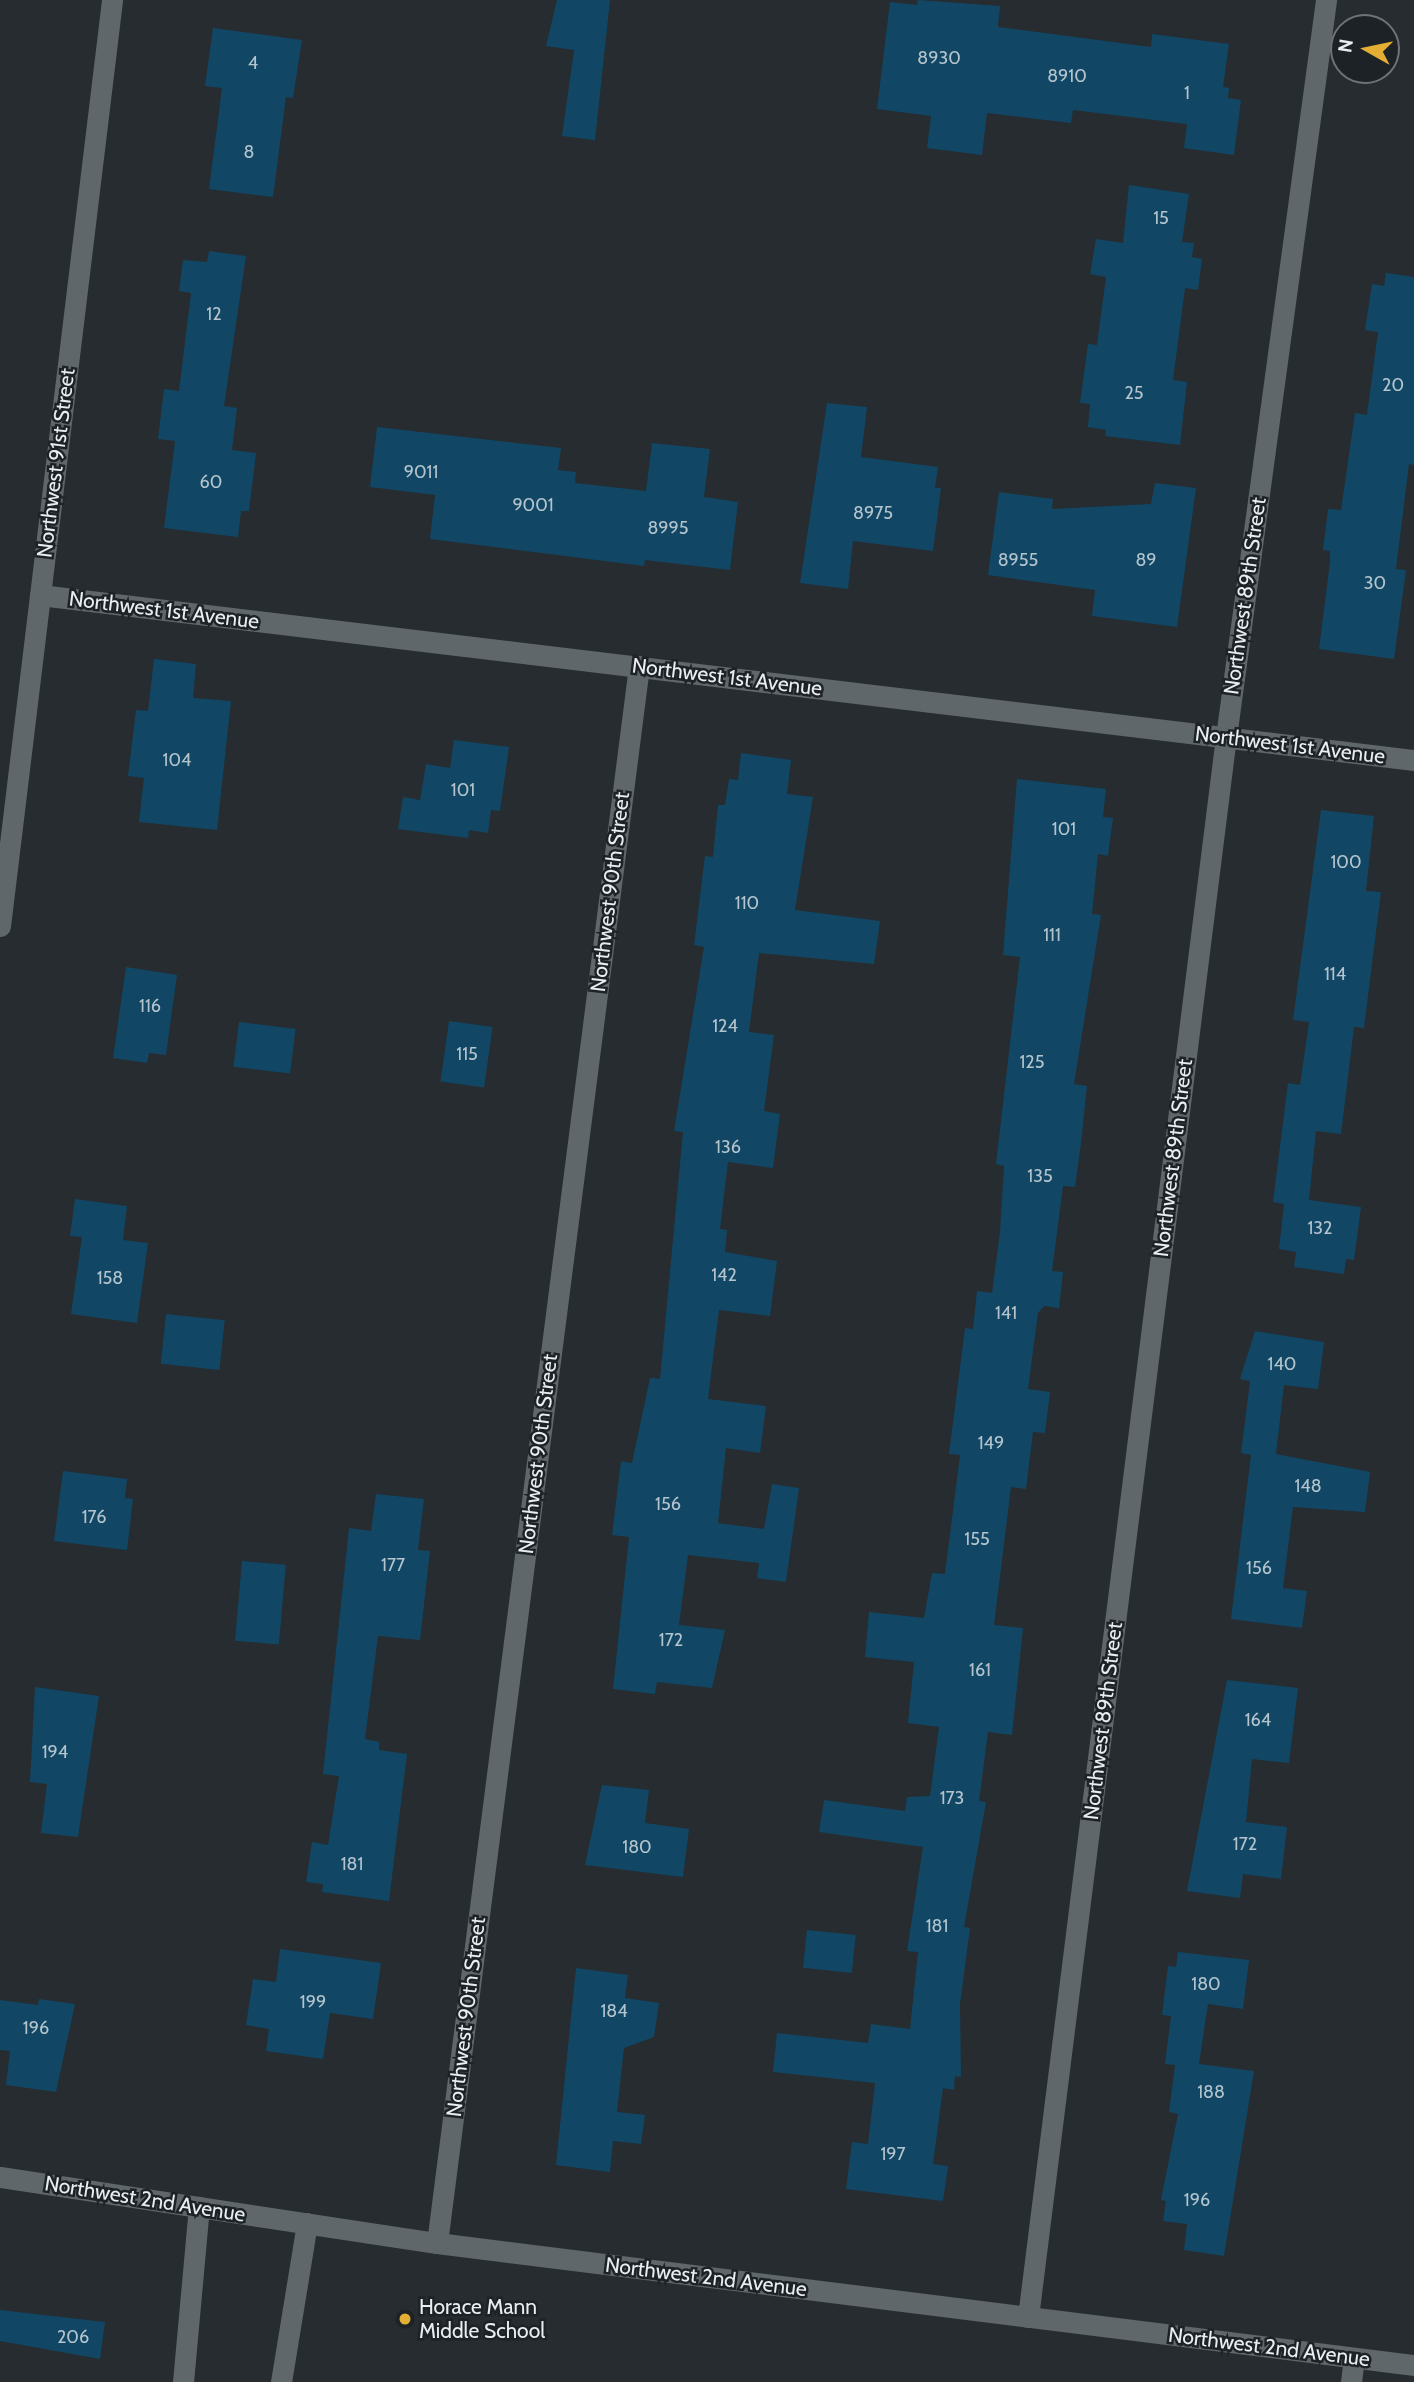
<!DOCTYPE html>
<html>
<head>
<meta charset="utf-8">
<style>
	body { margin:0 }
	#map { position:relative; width:1414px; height:2382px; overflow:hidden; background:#262c30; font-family:Cabin,sans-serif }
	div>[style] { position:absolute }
	.building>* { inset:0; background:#114765; transform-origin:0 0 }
	.minor>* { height:21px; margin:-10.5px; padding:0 10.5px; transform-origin:10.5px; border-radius:10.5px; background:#60676b }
	.dots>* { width:19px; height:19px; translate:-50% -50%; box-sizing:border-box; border:4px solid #1d2226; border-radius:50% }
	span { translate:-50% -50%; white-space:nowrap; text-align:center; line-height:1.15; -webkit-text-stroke:5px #1d2226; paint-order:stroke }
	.number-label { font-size:18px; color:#b3c4cd }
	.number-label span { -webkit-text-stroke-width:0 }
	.street-label { font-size:21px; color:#e9edf0 }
	.poi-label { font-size:21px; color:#e9edf0 }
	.left { translate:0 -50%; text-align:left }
	.north { position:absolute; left:1330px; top:14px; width:70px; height:70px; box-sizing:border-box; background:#1d2226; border:2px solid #6f7377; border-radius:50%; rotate:279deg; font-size:19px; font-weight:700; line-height:28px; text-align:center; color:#e9edf0 }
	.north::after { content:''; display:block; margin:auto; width:24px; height:32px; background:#e4ae35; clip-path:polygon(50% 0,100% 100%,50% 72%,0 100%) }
</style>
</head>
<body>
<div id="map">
	<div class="building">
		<i style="clip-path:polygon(557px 0,610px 0,595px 140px,562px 136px,574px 50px,546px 46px)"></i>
		<i style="clip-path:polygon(918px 0,1000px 6px,998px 27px,1151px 47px,1152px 34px,1229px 44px,1223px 87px,1229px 88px,1228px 98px,1241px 100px,1234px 155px,1184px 148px,1187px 124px,1073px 110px,1071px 123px,987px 113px,982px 155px,927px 148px,931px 116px,877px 109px,890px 2px,917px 5px)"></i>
		<i style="clip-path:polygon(213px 28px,302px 40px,293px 98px,286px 97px,273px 197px,209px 189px,222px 88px,205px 86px)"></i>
		<i style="clip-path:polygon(1129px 185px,1189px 194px,1182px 242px,1194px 243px,1192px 257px,1202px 259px,1198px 290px,1185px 288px,1173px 380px,1187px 382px,1180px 445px,1105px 436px,1106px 430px,1088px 427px,1090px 404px,1080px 403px,1088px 344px,1097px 345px,1106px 277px,1090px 274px,1096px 239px,1123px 243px)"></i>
		<i style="clip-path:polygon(209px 251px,246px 256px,224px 406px,237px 408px,232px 450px,256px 453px,249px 511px,241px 511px,238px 537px,164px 528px,175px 441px,158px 439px,164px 389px,179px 391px,191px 293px,179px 291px,183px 260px,207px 262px)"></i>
		<i style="clip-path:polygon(1386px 273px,1414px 277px,1414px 465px,1409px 464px,1396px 569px,1406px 570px,1394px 659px,1319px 649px,1330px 562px,1330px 551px,1323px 550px,1328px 509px,1341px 510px,1355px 413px,1367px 415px,1378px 332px,1365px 330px,1372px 284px,1384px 286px)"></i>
		<i style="clip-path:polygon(827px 403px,867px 407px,861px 457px,938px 467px,935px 488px,941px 488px,933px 551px,853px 541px,848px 589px,800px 583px)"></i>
		<i style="clip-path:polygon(377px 427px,561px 448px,558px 470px,576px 472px,575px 483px,646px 491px,652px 443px,710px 449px,704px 497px,738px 502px,730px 570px,645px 560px,644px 566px,430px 539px,435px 495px,370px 487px)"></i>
		<i style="clip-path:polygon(1155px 483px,1196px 488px,1177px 627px,1092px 616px,1095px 590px,988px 575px,999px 492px,1053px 499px,1052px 509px,1151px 504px)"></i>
		<i style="clip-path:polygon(154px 659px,196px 664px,193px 698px,231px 701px,217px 830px,139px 822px,144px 778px,128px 776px,136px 710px,148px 711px)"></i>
		<i style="clip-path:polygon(454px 740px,509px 747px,500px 811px,491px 810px,488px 833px,469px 830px,468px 838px,398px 829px,403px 797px,420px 800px,426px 764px,450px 768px)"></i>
		<i style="clip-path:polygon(741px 753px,791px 760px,787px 794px,813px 797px,795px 910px,880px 921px,874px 964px,759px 953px,749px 1032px,774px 1035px,764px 1111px,780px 1114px,773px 1168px,728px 1162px,720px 1229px,727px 1230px,725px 1252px,777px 1261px,770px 1316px,719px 1310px,708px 1399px,766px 1406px,760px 1453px,726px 1448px,718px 1523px,764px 1529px,772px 1484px,799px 1488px,786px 1582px,757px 1578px,759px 1563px,688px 1555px,679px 1625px,725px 1630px,712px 1688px,657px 1682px,655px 1694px,613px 1689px,629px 1537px,612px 1535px,621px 1461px,632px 1463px,650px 1378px,660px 1379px,683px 1132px,674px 1131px,704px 947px,694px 945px,705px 856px,713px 857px,718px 805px,725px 805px,729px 779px,738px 780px)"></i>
		<i style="clip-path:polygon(1017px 779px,1106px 789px,1103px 817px,1113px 818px,1108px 856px,1098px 854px,1092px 914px,1101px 915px,1074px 1084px,1087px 1086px,1081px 1143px,1075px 1187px,1063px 1186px,1052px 1271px,1063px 1272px,1059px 1308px,1044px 1306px,1038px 1313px,1028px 1389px,1050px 1392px,1045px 1433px,1033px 1432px,1026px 1489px,1011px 1487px,994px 1625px,1023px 1628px,1012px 1735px,988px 1732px,979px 1801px,986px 1802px,964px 1927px,970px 1928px,960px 2004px,961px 2077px,955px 2076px,954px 2090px,943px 2088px,933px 2164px,948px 2166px,943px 2201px,846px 2189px,852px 2142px,868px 2144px,875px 2083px,773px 2072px,777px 2033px,868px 2043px,871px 2024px,910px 2029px,918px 1952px,907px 1951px,923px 1847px,819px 1832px,824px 1800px,905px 1811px,907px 1797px,930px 1796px,939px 1727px,908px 1723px,914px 1662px,865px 1657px,869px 1612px,924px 1618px,932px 1573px,945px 1574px,960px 1455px,949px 1454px,965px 1328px,973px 1329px,977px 1291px,992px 1293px,1000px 1232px,1004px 1166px,996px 1164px,1020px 957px,1003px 955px)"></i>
		<i style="clip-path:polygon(1321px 810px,1374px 816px,1366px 891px,1381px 892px,1364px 1028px,1354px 1027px,1341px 1134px,1316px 1131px,1309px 1200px,1361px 1207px,1354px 1260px,1346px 1259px,1344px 1274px,1294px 1267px,1296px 1252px,1279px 1249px,1284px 1204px,1273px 1202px,1288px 1083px,1300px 1085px,1309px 1022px,1293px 1020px)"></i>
		<i style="clip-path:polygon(126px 967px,177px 975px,166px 1055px,149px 1053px,147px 1063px,113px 1058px)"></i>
		<i style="left:449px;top:1021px;width:44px;height:61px;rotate:8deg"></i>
		<i style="left:239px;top:1022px;width:57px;height:45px;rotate:7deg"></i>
		<i style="clip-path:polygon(75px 1199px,127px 1206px,123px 1240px,148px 1243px,137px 1323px,71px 1314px,82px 1237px,70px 1236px)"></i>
		<i style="left:166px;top:1314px;width:59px;height:50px;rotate:6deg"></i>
		<i style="clip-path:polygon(1255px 1331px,1324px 1342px,1318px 1389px,1284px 1385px,1276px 1454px,1370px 1472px,1365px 1512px,1293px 1507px,1283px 1588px,1307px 1591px,1302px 1628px,1231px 1619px,1251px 1455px,1241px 1453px,1250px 1381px,1240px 1379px)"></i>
		<i style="clip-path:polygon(63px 1471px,127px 1479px,125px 1498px,133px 1499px,127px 1550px,54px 1541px)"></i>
		<i style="clip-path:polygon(376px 1494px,424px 1499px,418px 1550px,430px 1551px,420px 1640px,378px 1636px,365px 1739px,379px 1742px,379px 1750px,407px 1754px,389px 1901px,322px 1892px,323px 1884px,306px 1882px,312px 1842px,328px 1845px,339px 1776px,323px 1774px,349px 1528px,371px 1531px)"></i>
		<i style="left:242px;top:1561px;width:44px;height:80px;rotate:5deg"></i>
		<i style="clip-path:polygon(1227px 1680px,1298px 1688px,1289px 1763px,1252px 1759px,1246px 1822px,1287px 1827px,1281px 1879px,1243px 1874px,1240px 1898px,1187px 1891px)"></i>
		<i style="clip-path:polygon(35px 1687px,99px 1696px,78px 1837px,41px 1833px,47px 1784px,30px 1782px)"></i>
		<i style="clip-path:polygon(602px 1785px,649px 1790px,645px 1823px,689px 1829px,683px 1877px,585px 1865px)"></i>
		<i style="left:807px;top:1930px;width:49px;height:38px;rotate:6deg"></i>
		<i style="clip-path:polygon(280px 1949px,381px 1963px,373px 2019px,330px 2013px,323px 2059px,266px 2051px,269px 2029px,246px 2025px,253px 1979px,276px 1982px)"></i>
		<i style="clip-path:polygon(1178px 1952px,1249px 1960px,1243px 2009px,1208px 2004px,1199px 2064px,1254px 2071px,1224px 2256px,1184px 2250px,1187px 2224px,1163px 2221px,1166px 2201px,1161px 2200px,1178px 2114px,1169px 2112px,1175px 2065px,1165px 2064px,1171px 2016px,1162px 2015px,1168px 1966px,1176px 1967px)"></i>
		<i style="clip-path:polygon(576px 1968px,628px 1975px,625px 1998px,659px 2003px,654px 2037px,624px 2048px,617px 2112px,645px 2115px,641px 2144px,613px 2141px,610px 2172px,556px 2165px)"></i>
		<i style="clip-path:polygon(39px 1999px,75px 2004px,56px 2092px,6px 2085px,10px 2051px,0 2050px,0 2000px,38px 2005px)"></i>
		<i style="clip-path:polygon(0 2310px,105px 2322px,100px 2359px,0 2341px)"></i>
	</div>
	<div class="minor">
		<i style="left:40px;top:595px;width:1384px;rotate:6.85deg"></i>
		<i style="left:0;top:926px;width:933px;rotate:-83.1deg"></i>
		<i style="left:0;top:2177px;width:442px;rotate:8.6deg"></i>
		<i style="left:437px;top:2243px;width:985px;rotate:7.12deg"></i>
		<i style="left:437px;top:2243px;width:1590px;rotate:-82.7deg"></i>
		<i style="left:1028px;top:2317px;width:1592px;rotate:-82.86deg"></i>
		<i style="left:1226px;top:737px;width:744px;rotate:-82.27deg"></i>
		<i style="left:183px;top:2382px;width:176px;rotate:-84.8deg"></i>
		<i style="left:281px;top:2382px;width:161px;rotate:-80.7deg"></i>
		<i style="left:1351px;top:2382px;width:24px;rotate:-83deg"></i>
	</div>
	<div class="dots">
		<i style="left:405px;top:2319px;background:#e4ae35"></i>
	</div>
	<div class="number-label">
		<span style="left:939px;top:58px">8930</span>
		<span style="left:253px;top:63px">4</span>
		<span style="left:1067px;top:76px">8910</span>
		<span style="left:1187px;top:93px">1</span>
		<span style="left:249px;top:152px">8</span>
		<span style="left:1161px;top:218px">15</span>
		<span style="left:214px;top:314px">12</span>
		<span style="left:1393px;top:385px">20</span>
		<span style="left:1134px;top:393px">25</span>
		<span style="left:421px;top:472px">9011</span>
		<span style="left:211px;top:482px">60</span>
		<span style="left:533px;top:505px">9001</span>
		<span style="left:873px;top:513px">8975</span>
		<span style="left:668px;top:528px">8995</span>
		<span style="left:1018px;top:560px">8955</span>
		<span style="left:1146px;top:560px">89</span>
		<span style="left:1375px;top:583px">30</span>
		<span style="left:177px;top:760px">104</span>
		<span style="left:463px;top:790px">101</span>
		<span style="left:1064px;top:829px">101</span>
		<span style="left:1346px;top:862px">100</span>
		<span style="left:747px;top:903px">110</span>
		<span style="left:1052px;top:935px">111</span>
		<span style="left:1335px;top:974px">114</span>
		<span style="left:150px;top:1006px">116</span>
		<span style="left:725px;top:1026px">124</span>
		<span style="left:467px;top:1054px">115</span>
		<span style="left:1032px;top:1062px">125</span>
		<span style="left:728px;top:1147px">136</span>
		<span style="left:1040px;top:1176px">135</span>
		<span style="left:1320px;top:1228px">132</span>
		<span style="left:724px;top:1275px">142</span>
		<span style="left:110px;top:1278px">158</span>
		<span style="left:1006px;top:1313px">141</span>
		<span style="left:1282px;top:1364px">140</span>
		<span style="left:991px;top:1443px">149</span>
		<span style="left:1308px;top:1486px">148</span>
		<span style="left:668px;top:1504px">156</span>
		<span style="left:94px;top:1517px">176</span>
		<span style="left:977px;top:1539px">155</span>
		<span style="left:393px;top:1565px">177</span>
		<span style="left:1259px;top:1568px">156</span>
		<span style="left:671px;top:1640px">172</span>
		<span style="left:980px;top:1670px">161</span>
		<span style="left:1258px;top:1720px">164</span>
		<span style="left:55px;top:1752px">194</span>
		<span style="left:952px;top:1798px">173</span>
		<span style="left:1245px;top:1844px">172</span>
		<span style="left:637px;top:1847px">180</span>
		<span style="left:352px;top:1864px">181</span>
		<span style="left:937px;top:1926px">181</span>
		<span style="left:1206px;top:1984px">180</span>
		<span style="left:313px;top:2002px">199</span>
		<span style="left:614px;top:2011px">184</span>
		<span style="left:36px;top:2028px">196</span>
		<span style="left:1211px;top:2092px">188</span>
		<span style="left:893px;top:2154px">197</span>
		<span style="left:1197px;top:2200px">196</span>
		<span style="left:73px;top:2337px">206</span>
	</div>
	<div class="street-label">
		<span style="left:56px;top:463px;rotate:-83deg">Northwest 91st Street</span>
		<span style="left:1245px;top:596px;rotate:-82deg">Northwest 89th Street</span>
		<span style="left:164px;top:610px;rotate:7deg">Northwest 1st Avenue</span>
		<span style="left:727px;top:677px;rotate:7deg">Northwest 1st Avenue</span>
		<span style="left:1290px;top:745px;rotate:7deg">Northwest 1st Avenue</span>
		<span style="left:610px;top:892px;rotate:-83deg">Northwest 90th Street</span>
		<span style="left:1173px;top:1158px;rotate:-83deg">Northwest 89th Street</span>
		<span style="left:538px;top:1454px;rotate:-83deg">Northwest 90th Street</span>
		<span style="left:1103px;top:1721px;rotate:-83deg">Northwest 89th Street</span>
		<span style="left:466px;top:2017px;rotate:-83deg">Northwest 90th Street</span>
		<span style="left:145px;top:2199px;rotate:9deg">Northwest 2nd Avenue</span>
		<span style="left:706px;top:2277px;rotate:7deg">Northwest 2nd Avenue</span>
		<span style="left:1269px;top:2347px;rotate:7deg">Northwest 2nd Avenue</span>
	</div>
	<div class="poi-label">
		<span class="left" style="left:419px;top:2319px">Horace Mann<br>Middle School</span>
	</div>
	<div class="north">N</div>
</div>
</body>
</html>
